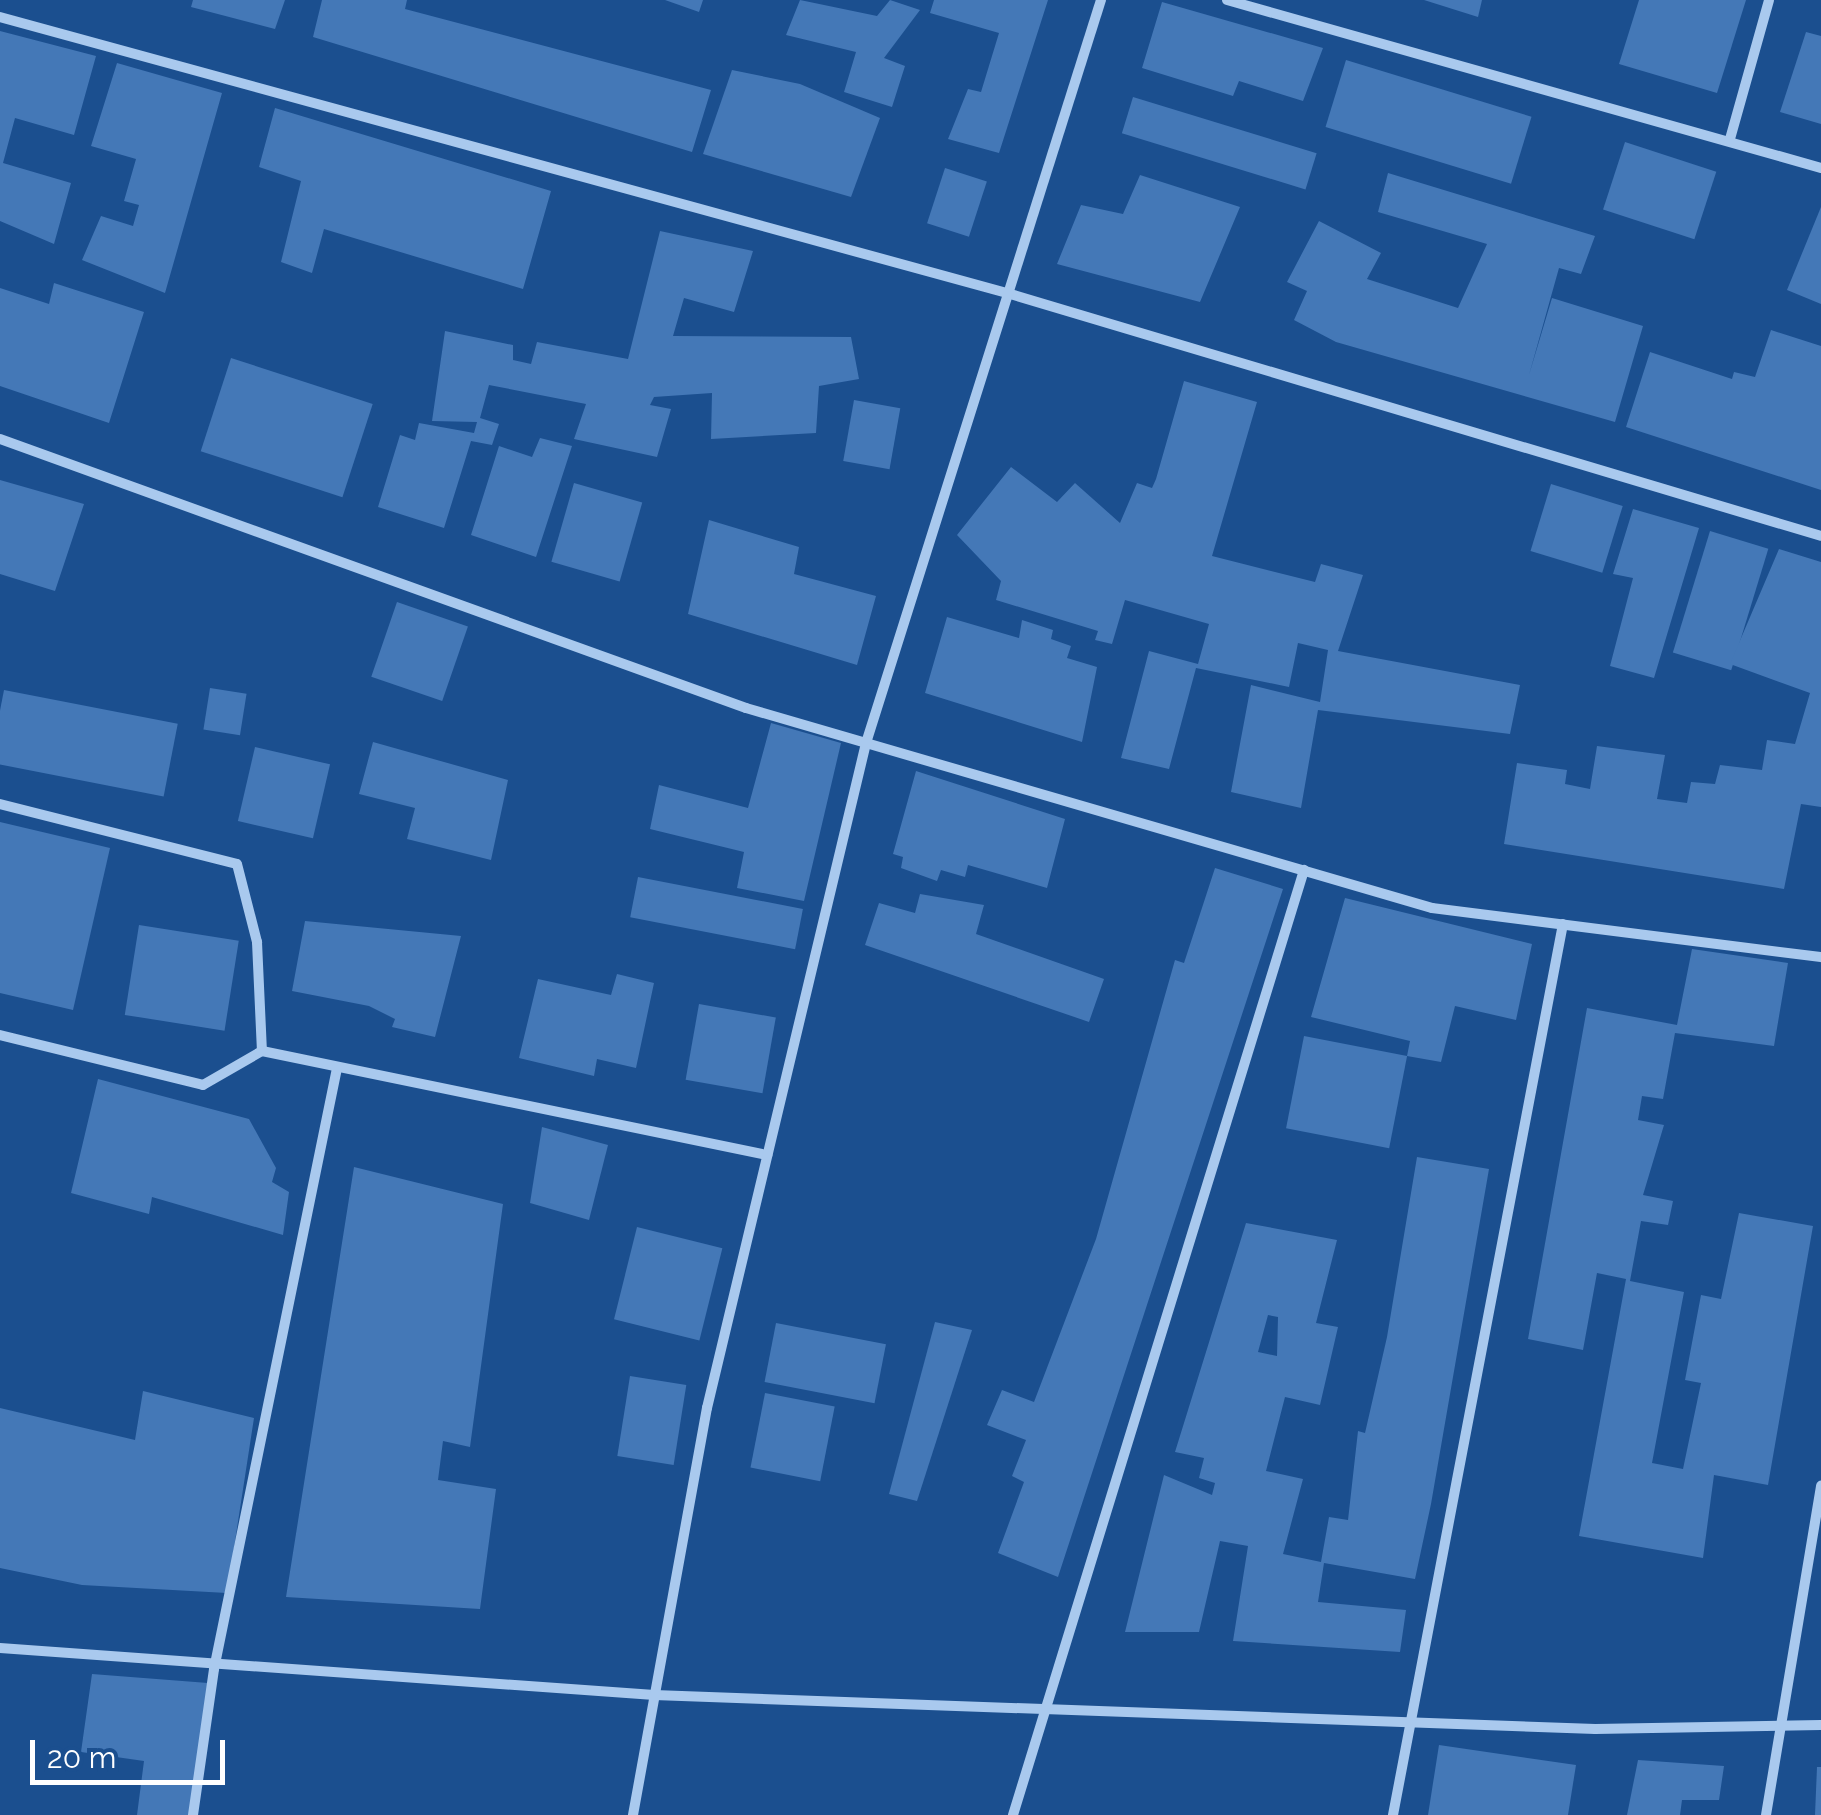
<!DOCTYPE html>
<html>
<head>
<meta charset="utf-8">
<style>
	body { margin:0 }
	#map { position:relative; width:1821px; height:1815px; overflow:hidden; background:#1b4f8f; font-family:Raleway,sans-serif }
	div>[style] { position:absolute }
	.building>* { inset:0; background:#4478b7; transform-origin:0 0 }
	.street>* { height:10px; margin:-5px; padding:0 5px; transform-origin:5px; border-radius:5px; background:#a9c9ee }
	span { translate:-50% -50%; white-space:nowrap; text-align:center; line-height:1.15; -webkit-text-stroke:10px #1b4f8f; paint-order:stroke }
	.scale { position:absolute; left:30px; top:1740px; width:195px; height:45px; box-sizing:border-box; border:5px solid #fff; border-top:0; padding-left:12px; font-size:30px; line-height:35px; white-space:nowrap; color:#fff; -webkit-text-stroke:8px #1b4f8f; paint-order:stroke }
</style>
</head>
<body>
<div id="map">
	<div class="building">
		<i style="clip-path:polygon(193px 0,285px 0,275px 29px,191px 7px)"></i>
		<i style="clip-path:polygon(322px 0,407px 0,405px 9px,711px 90px,692px 152px,313px 37px)"></i>
		<i style="clip-path:polygon(665px 0,703px 0,699px 12px)"></i>
		<i style="clip-path:polygon(800px 0,877px 16px,890px 0,920px 10px,884px 58px,905px 66px,892px 107px,844px 92px,856px 52px,786px 35px)"></i>
		<i style="clip-path:polygon(934px 0,1048px 0,999px 153px,948px 139px,968px 89px,981px 92px,999px 33px,930px 13px)"></i>
		<i style="clip-path:polygon(1424px 0,1482px 0,1478px 17px)"></i>
		<i style="clip-path:polygon(1639px 0,1746px 0,1717px 93px,1619px 64px)"></i>
		<i style="clip-path:polygon(1162px 2px,1323px 48px,1303px 101px,1239px 81px,1233px 96px,1142px 68px)"></i>
		<i style="clip-path:polygon(0 31px,96px 56px,74px 135px,15px 118px,3px 163px,71px 183px,54px 244px,0 221px)"></i>
		<i style="clip-path:polygon(1806px 32px,1821px 36px,1821px 124px,1780px 112px)"></i>
		<i style="left:1346px;top:60px;width:194px;height:70px;rotate:17deg"></i>
		<i style="clip-path:polygon(117px 63px,222px 93px,165px 293px,82px 260px,101px 216px,133px 226px,139px 205px,124px 201px,136px 159px,91px 146px)"></i>
		<i style="clip-path:polygon(732px 70px,800px 84px,880px 118px,851px 197px,703px 154px)"></i>
		<i style="left:1133px;top:97px;width:192px;height:38px;rotate:17deg"></i>
		<i style="clip-path:polygon(275px 108px,551px 191px,523px 289px,324px 229px,312px 273px,281px 262px,301px 181px,259px 167px)"></i>
		<i style="left:1625px;top:142px;width:96px;height:71px;rotate:18deg"></i>
		<i style="left:945px;top:168px;width:44px;height:58px;rotate:18deg"></i>
		<i style="clip-path:polygon(1388px 173px,1595px 236px,1581px 274px,1559px 268px,1529px 375px,1552px 298px,1643px 326px,1615px 422px,1336px 342px,1294px 320px,1307px 291px,1287px 282px,1319px 221px,1381px 253px,1367px 279px,1458px 308px,1487px 244px,1378px 212px)"></i>
		<i style="clip-path:polygon(1140px 175px,1240px 207px,1200px 302px,1057px 264px,1081px 205px,1123px 214px)"></i>
		<i style="clip-path:polygon(1821px 207px,1821px 304px,1787px 290px)"></i>
		<i style="clip-path:polygon(660px 231px,753px 251px,734px 312px,684px 298px,673px 336px,851px 337px,859px 379px,819px 386px,816px 433px,711px 439px,712px 393px,654px 397px,650px 405px,671px 409px,657px 457px,574px 439px,586px 404px,489px 385px,480px 418px,499px 424px,492px 445px,471px 441px,444px 528px,378px 507px,400px 435px,415px 440px,419px 423px,474px 433px,477px 422px,432px 421px,445px 331px,513px 345px,513px 360px,531px 364px,537px 342px,628px 359px)"></i>
		<i style="clip-path:polygon(54px 283px,144px 312px,109px 423px,0 386px,0 288px,49px 304px)"></i>
		<i style="clip-path:polygon(1771px 330px,1821px 346px,1821px 490px,1626px 427px,1650px 352px,1732px 379px,1734px 372px,1755px 377px)"></i>
		<i style="left:231px;top:358px;width:149px;height:98px;rotate:18deg"></i>
		<i style="clip-path:polygon(1184px 381px,1257px 402px,1212px 556px,1315px 582px,1321px 564px,1363px 575px,1338px 651px,1520px 685px,1510px 734px,1318px 710px,1301px 808px,1231px 792px,1251px 685px,1320px 702px,1328px 650px,1298px 643px,1289px 687px,1196px 668px,1169px 769px,1121px 758px,1149px 651px,1198px 664px,1209px 624px,1125px 600px,1112px 644px,1095px 640px,1098px 631px,996px 600px,1001px 581px,957px 535px,1011px 467px,1057px 502px,1075px 483px,1120px 523px,1137px 483px,1152px 488px,1156px 479px)"></i>
		<i style="left:854px;top:400px;width:47px;height:62px;rotate:10deg"></i>
		<i style="clip-path:polygon(540px 438px,572px 446px,536px 557px,471px 535px,499px 446px,532px 457px)"></i>
		<i style="clip-path:polygon(0 480px,84px 504px,55px 591px,0 574px)"></i>
		<i style="left:574px;top:483px;width:71px;height:82px;rotate:16deg"></i>
		<i style="left:1551px;top:484px;width:75px;height:70px;rotate:17deg"></i>
		<i style="clip-path:polygon(1633px 509px,1699px 528px,1654px 678px,1610px 666px,1633px 578px,1613px 574px)"></i>
		<i style="clip-path:polygon(709px 520px,799px 547px,794px 574px,876px 596px,857px 665px,688px 614px)"></i>
		<i style="left:1710px;top:531px;width:61px;height:127px;rotate:17deg"></i>
		<i style="clip-path:polygon(1779px 549px,1821px 562px,1821px 807px,1801px 804px,1784px 889px,1504px 844px,1517px 763px,1567px 770px,1565px 784px,1590px 789px,1597px 746px,1665px 755px,1657px 799px,1687px 803px,1691px 782px,1715px 784px,1720px 765px,1762px 770px,1767px 740px,1795px 744px,1810px 693px,1730px 664px)"></i>
		<i style="left:397px;top:602px;width:75px;height:79px;rotate:19deg"></i>
		<i style="clip-path:polygon(947px 617px,1019px 638px,1022px 620px,1053px 630px,1051px 639px,1071px 646px,1067px 658px,1097px 667px,1082px 742px,925px 693px)"></i>
		<i style="left:210px;top:688px;width:37px;height:42px;rotate:9deg"></i>
		<i style="left:4px;top:690px;width:177px;height:74px;rotate:11deg"></i>
		<i style="clip-path:polygon(771px 723px,841px 743px,804px 901px,737px 888px,744px 852px,650px 829px,659px 785px,748px 808px)"></i>
		<i style="clip-path:polygon(373px 742px,508px 780px,491px 860px,407px 839px,415px 808px,359px 794px)"></i>
		<i style="left:255px;top:747px;width:77px;height:76px;rotate:13deg"></i>
		<i style="clip-path:polygon(916px 771px,1065px 819px,1047px 888px,968px 865px,965px 877px,941px 870px,937px 881px,901px 868px,903px 857px,893px 854px)"></i>
		<i style="clip-path:polygon(0 822px,110px 848px,73px 1010px,0 993px)"></i>
		<i style="clip-path:polygon(1215px 868px,1283px 889px,1058px 1577px,998px 1553px,1024px 1482px,1012px 1476px,1026px 1440px,987px 1425px,1002px 1390px,1034px 1402px,1096px 1239px,1175px 960px,1184px 963px)"></i>
		<i style="left:638px;top:877px;width:168px;height:41px;rotate:11deg"></i>
		<i style="clip-path:polygon(920px 894px,984px 905px,976px 934px,1104px 979px,1089px 1022px,865px 945px,879px 903px,915px 913px)"></i>
		<i style="clip-path:polygon(1345px 898px,1532px 944px,1516px 1020px,1455px 1006px,1441px 1062px,1407px 1056px,1410px 1041px,1311px 1017px)"></i>
		<i style="clip-path:polygon(305px 921px,461px 936px,435px 1037px,392px 1027px,395px 1019px,369px 1006px,292px 991px)"></i>
		<i style="left:139px;top:925px;width:101px;height:91px;rotate:9deg"></i>
		<i style="clip-path:polygon(1692px 949px,1788px 963px,1774px 1046px,1675px 1033px,1663px 1099px,1642px 1096px,1638px 1120px,1664px 1125px,1643px 1195px,1673px 1201px,1668px 1225px,1641px 1221px,1630px 1281px,1684px 1292px,1652px 1463px,1683px 1469px,1701px 1383px,1685px 1380px,1701px 1295px,1721px 1299px,1739px 1213px,1813px 1226px,1768px 1485px,1714px 1475px,1703px 1558px,1579px 1536px,1626px 1279px,1597px 1273px,1583px 1350px,1528px 1339px,1587px 1008px,1677px 1025px)"></i>
		<i style="clip-path:polygon(617px 974px,654px 983px,636px 1068px,597px 1059px,594px 1076px,519px 1058px,538px 979px,611px 995px)"></i>
		<i style="left:699px;top:1004px;width:78px;height:77px;rotate:10deg"></i>
		<i style="left:1304px;top:1036px;width:105px;height:94px;rotate:11deg"></i>
		<i style="clip-path:polygon(98px 1079px,249px 1119px,276px 1168px,272px 1182px,289px 1192px,283px 1235px,152px 1197px,149px 1214px,71px 1193px)"></i>
		<i style="clip-path:polygon(542px 1127px,608px 1145px,589px 1220px,530px 1203px)"></i>
		<i style="clip-path:polygon(evenodd,1417px 1157px,1489px 1169px,1431px 1504px,1415px 1579px,1324px 1563px,1318px 1602px,1406px 1610px,1400px 1652px,1233px 1641px,1248px 1546px,1220px 1541px,1199px 1632px,1125px 1632px,1164px 1475px,1212px 1495px,1215px 1483px,1199px 1478px,1204px 1458px,1175px 1452px,1246px 1223px,1337px 1240px,1316px 1323px,1338px 1327px,1320px 1405px,1285px 1397px,1266px 1471px,1303px 1479px,1283px 1554px,1321px 1562px,1329px 1517px,1348px 1520px,1358px 1431px,1365px 1433px,1387px 1337px,1417px 1157px,1268px 1315px,1278px 1317px,1277px 1356px,1258px 1352px,1268px 1315px)"></i>
		<i style="clip-path:polygon(354px 1167px,503px 1204px,470px 1447px,443px 1441px,438px 1480px,496px 1489px,480px 1609px,286px 1597px)"></i>
		<i style="left:637px;top:1227px;width:88px;height:95px;rotate:14deg"></i>
		<i style="clip-path:polygon(935px 1322px,972px 1330px,917px 1501px,889px 1494px)"></i>
		<i style="left:776px;top:1323px;width:112px;height:60px;rotate:11deg"></i>
		<i style="left:630px;top:1376px;width:57px;height:81px;rotate:9deg"></i>
		<i style="clip-path:polygon(143px 1391px,254px 1418px,227px 1593px,82px 1585px,0 1568px,0 1408px,135px 1440px)"></i>
		<i style="left:765px;top:1393px;width:71px;height:76px;rotate:11deg"></i>
		<i style="clip-path:polygon(92px 1674px,208px 1683px,190px 1815px,137px 1815px,144px 1761px,81px 1752px)"></i>
		<i style="clip-path:polygon(1439px 1745px,1576px 1765px,1568px 1815px,1428px 1815px)"></i>
		<i style="clip-path:polygon(1638px 1760px,1724px 1766px,1719px 1800px,1682px 1800px,1680px 1815px,1627px 1815px)"></i>
		<i style="clip-path:polygon(1817px 1767px,1821px 1767px,1821px 1815px,1815px 1815px)"></i>
	</div>
	<div class="street">
		<i style="left:1227px;top:0;width:617px;rotate:15.79deg"></i>
		<i style="left:0;top:17px;width:1044px;rotate:15.33deg"></i>
		<i style="left:1007px;top:293px;width:849px;rotate:16.62deg"></i>
		<i style="left:1730px;top:139px;width:144px;rotate:-74.3deg"></i>
		<i style="left:0;top:439px;width:793px;rotate:19.83deg"></i>
		<i style="left:746px;top:708px;width:715px;rotate:16.25deg"></i>
		<i style="left:1432px;top:908px;width:392px;rotate:7.2deg"></i>
		<i style="left:0;top:804px;width:244px;rotate:14.2deg"></i>
		<i style="left:237px;top:864px;width:81px;rotate:75.6deg"></i>
		<i style="left:257px;top:942px;width:109px;rotate:87.4deg"></i>
		<i style="left:262px;top:1051px;width:516px;rotate:11.64deg"></i>
		<i style="left:0;top:1035px;width:209px;rotate:13.8deg"></i>
		<i style="left:203px;top:1085px;width:68px;rotate:-30deg"></i>
		<i style="left:0;top:1648px;width:656px;rotate:4.11deg"></i>
		<i style="left:654px;top:1695px;width:942px;rotate:2.07deg"></i>
		<i style="left:1595px;top:1729px;width:226px;rotate:-1deg"></i>
		<i style="left:193px;top:1815px;width:148px;rotate:-81.8deg"></i>
		<i style="left:214px;top:1669px;width:613px;rotate:-78.43deg"></i>
		<i style="left:633px;top:1815px;width:414px;rotate:-79.7deg"></i>
		<i style="left:707px;top:1408px;width:684px;rotate:-76.55deg"></i>
		<i style="left:866px;top:743px;width:779px;rotate:-72.45deg"></i>
		<i style="left:1013px;top:1815px;width:989px;rotate:-72.88deg"></i>
		<i style="left:1393px;top:1815px;width:907px;rotate:-79.2deg"></i>
		<i style="left:1766px;top:1815px;width:334px;rotate:-80.5deg"></i>
	</div>
	<div class="scale">20 m</div>
</div>
</body>
</html>
